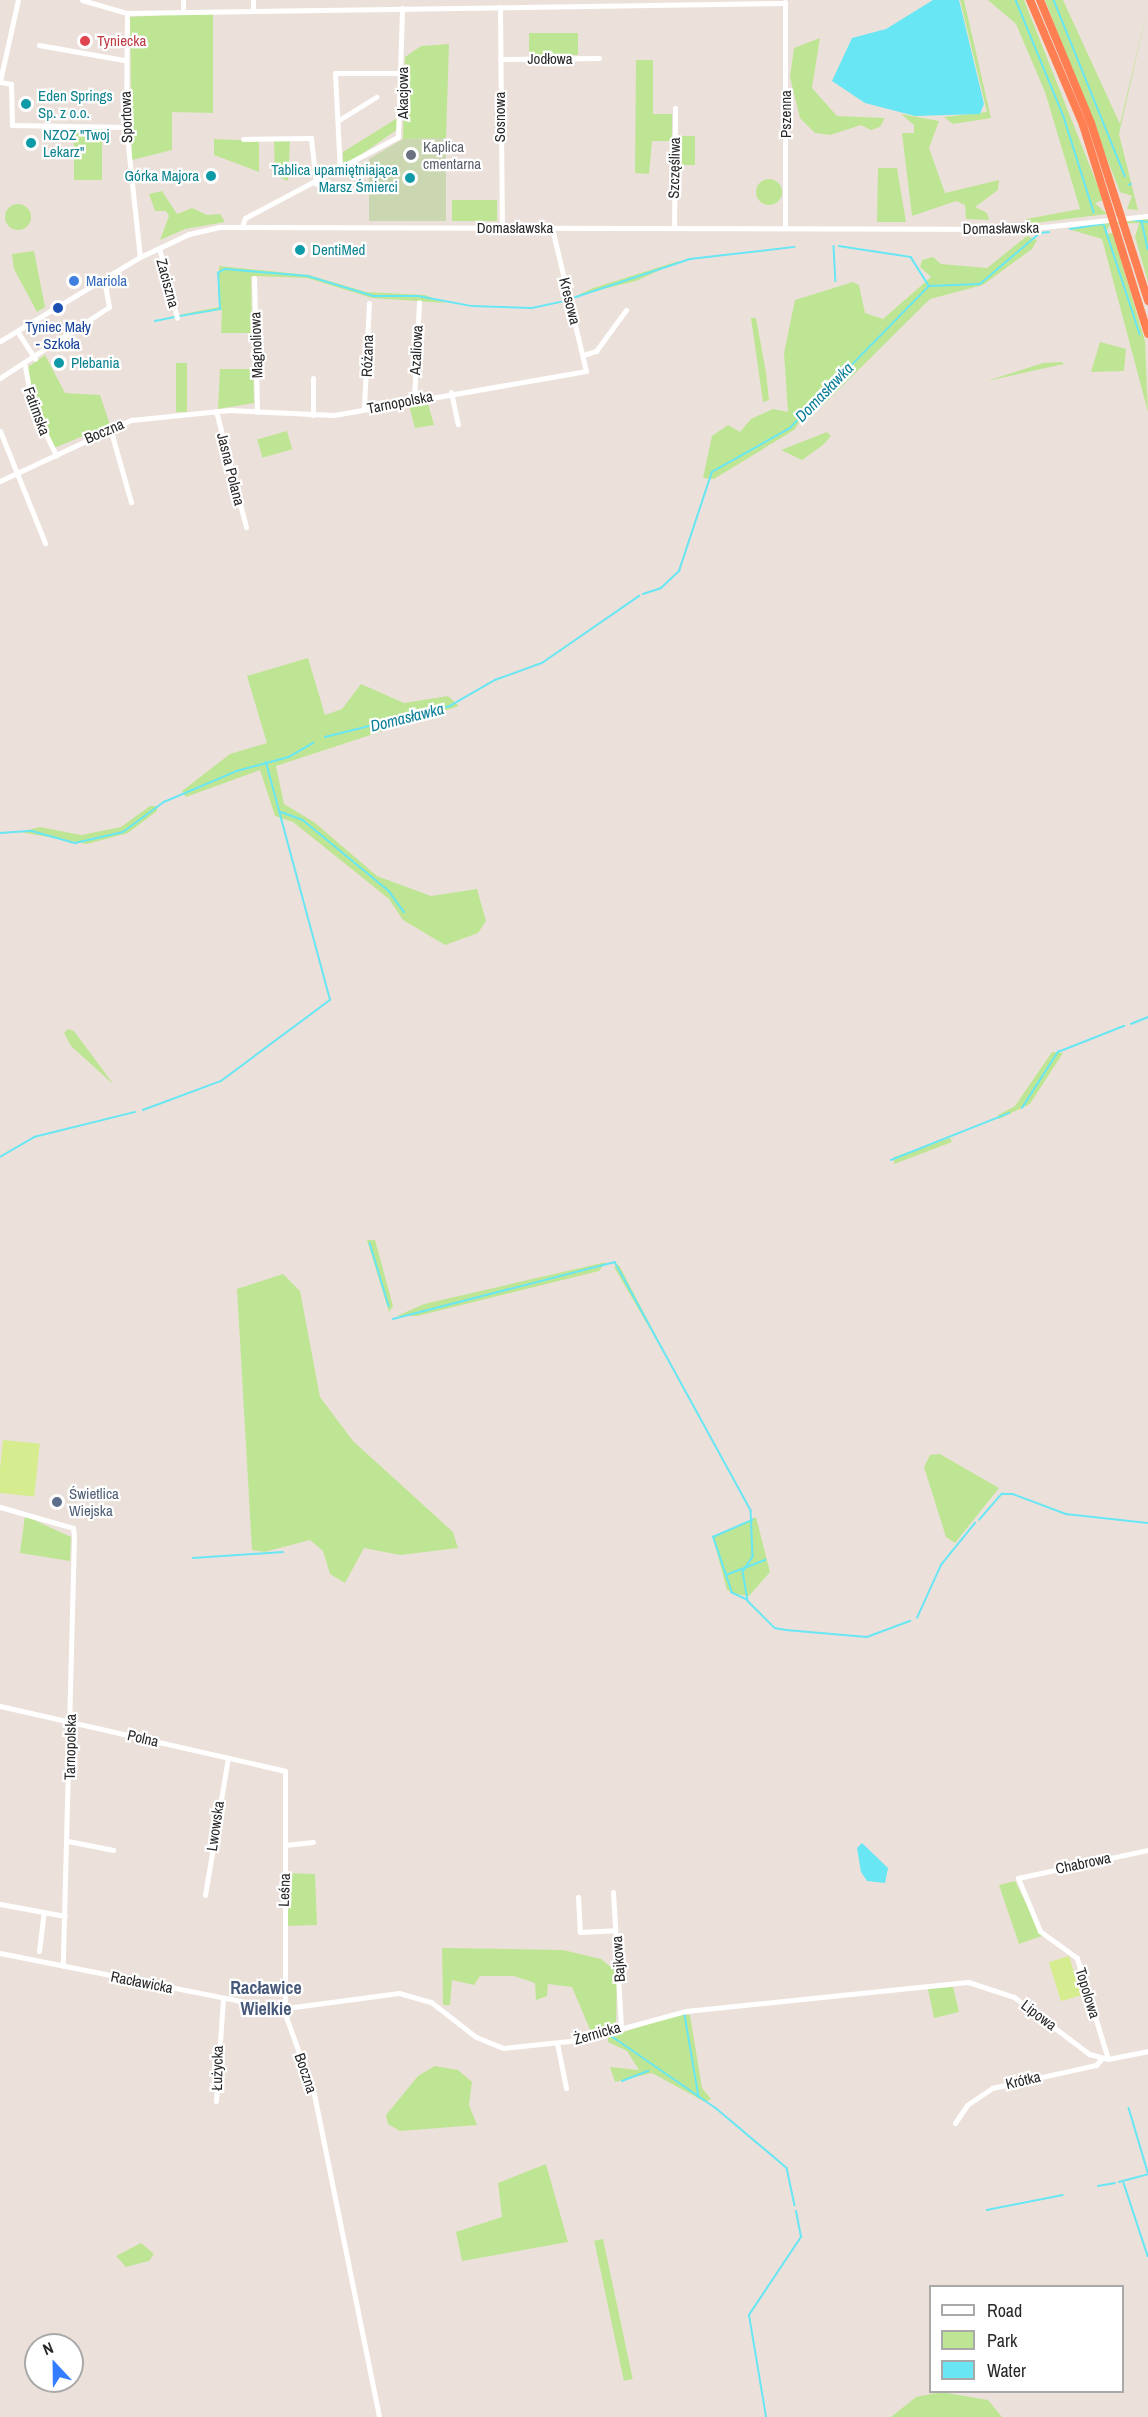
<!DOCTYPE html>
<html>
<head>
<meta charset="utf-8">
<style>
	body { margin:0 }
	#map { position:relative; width:1148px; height:2417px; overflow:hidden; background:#ece1da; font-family:"Archivo Narrow",sans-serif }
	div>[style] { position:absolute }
	.green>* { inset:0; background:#bee594; transform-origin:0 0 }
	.round { border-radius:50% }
	.cemetery>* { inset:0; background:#cad7b1 }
	.pitch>* { inset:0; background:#d5ed8f; transform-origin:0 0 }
	.water>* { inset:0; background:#68e6f3 }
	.stream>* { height:1.5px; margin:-0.75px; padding:0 0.75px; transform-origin:0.75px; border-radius:0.75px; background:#68e6f3 }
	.minor>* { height:5px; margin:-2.5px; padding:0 2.5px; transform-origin:2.5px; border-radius:2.5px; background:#fff }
	.highway>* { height:8px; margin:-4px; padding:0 4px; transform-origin:4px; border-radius:4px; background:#ff7f52 }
	.dots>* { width:16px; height:16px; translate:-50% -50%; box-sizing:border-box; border:3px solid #fff; border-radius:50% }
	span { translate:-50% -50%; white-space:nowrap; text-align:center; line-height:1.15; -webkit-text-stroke:4.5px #fff; paint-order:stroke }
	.health-label { font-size:15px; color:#be3a42 }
	.left { translate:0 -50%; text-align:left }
	.street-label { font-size:15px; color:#292929 }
	.culture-label { font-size:15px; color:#0d838f }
	.right { translate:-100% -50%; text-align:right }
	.worship-label { font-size:15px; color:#5b616d }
	.shop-label { font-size:15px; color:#366cbe }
	.transit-label { font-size:15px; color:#164399 }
	.service-label { font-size:15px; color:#4e5e75 }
	.water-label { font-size:16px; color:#087e97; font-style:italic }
	.quarter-label { font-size:18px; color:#485a7b; font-weight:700 }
	.legend { position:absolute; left:929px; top:2285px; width:195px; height:108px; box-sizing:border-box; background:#fff; border:2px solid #a9a9a9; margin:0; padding:8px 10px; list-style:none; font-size:18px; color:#292929 }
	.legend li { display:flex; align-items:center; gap:12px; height:30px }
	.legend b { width:30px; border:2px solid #a9a9a9 }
	.north { position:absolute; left:24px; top:2333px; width:60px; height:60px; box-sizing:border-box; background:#fff; border:2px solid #a9a9a9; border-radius:50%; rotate:338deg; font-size:16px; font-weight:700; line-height:24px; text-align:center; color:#292929 }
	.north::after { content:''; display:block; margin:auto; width:21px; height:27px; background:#347dff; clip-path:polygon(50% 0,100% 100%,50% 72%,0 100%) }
</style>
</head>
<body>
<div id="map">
	<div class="green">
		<i style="clip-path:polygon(960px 0,964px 0,991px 118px,953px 124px,944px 117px,987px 112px)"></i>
		<i style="clip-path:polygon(988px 0,1024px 0,1101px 194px,1103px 200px,1095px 203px,1107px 214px,1026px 224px,1026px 219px,1080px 209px,1045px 92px,1016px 24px)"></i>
		<i style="clip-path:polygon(1045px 0,1063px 0,1120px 124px,1148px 6px,1119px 134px,1138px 210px,1127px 209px,1132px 196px,1120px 192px)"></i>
		<i style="clip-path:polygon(213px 12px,213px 113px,172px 112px,172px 150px,132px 160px,130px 17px)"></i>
		<i style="left:578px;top:33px;width:22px;height:49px;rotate:90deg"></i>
		<i style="clip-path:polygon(820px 38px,812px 88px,837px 116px,885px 118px,880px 127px,871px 130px,861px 125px,830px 135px,815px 133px,800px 118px,790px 77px,794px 48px)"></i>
		<i style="clip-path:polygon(449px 44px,446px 138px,403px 139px,405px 57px,421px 46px)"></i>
		<i style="clip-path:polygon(636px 60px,653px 60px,653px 114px,672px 114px,672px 141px,652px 141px,649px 174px,635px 173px)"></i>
		<i style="clip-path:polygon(397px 75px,401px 127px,343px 167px,343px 152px,399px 117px)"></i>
		<i style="clip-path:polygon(901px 114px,939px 121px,929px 148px,945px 193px,999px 180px,998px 190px,975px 207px,987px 213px,989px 220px,966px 219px,965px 205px,956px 201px,912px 216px,902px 133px,914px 133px,914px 125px)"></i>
		<i style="left:74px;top:129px;width:28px;height:51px"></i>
		<i style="left:677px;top:136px;width:18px;height:29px"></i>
		<i style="clip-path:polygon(214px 139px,259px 141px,259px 172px,214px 155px)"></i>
		<i style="clip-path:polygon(274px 141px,290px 141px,288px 181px,275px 175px)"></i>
		<i style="clip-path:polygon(878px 168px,897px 168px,906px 222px,877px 222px)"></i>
		<i class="round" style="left:756px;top:179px;width:26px;height:26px"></i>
		<i style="clip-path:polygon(162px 191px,177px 214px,192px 208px,207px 215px,220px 214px,225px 222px,185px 229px,160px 240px,169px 216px,166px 211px,155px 211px,149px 194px)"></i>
		<i style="left:452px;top:200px;width:45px;height:21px"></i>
		<i class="round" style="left:5px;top:204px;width:26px;height:26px"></i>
		<i style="clip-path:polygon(1132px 217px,1148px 219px,1148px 282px,1135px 237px,1139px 223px,1110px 224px,1105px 234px,1113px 233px,1145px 341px,1148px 412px,1102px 239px,1068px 229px)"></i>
		<i style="clip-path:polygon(1027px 236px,1037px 240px,1032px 249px,983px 285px,930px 299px,822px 406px,808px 410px,794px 430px,714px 479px,703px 478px,712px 436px,728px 425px,740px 432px,751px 419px,773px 409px,788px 412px,784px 353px,795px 300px,853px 282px,859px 285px,865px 313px,883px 319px,931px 277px,920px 267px,922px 260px,933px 257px,941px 264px,987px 268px)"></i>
		<i style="clip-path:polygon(34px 251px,45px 307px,37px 312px,14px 269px,12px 254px)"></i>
		<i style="clip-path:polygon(682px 260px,636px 281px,578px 295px,593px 288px)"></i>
		<i style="clip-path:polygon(219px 266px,309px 275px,366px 292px,425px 295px,446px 303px,372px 298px,307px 278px,251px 276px,252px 333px,221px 333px,222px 310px,178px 315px,219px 307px)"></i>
		<i style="clip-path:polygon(751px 318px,756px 318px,766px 372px,769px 400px,763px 402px)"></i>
		<i style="clip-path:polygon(1100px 342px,1126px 349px,1124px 371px,1091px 372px)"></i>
		<i style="clip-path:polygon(45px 355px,65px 393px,100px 395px,110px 425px,54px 448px,29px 384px,28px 367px)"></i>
		<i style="clip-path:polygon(1062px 362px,1064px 364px,987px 381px,1043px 363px)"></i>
		<i style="left:176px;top:363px;width:11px;height:49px"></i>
		<i style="clip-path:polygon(220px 369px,253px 369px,254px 403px,218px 409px)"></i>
		<i style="clip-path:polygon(427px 400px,434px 425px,415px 428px,408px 402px)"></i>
		<i style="left:287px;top:431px;width:19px;height:31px;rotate:74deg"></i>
		<i style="clip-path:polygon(827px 432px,831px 436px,823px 445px,802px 460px,781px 450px)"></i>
		<i style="clip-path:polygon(308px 658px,325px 715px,342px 709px,361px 684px,404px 703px,448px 696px,459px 706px,276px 766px,284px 804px,314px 822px,377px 876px,431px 896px,477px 889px,486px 921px,478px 933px,445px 945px,403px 920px,389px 899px,293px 822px,275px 816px,260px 770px,186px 797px,182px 791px,230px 754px,267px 743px,247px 676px)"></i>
		<i style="clip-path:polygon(150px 806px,157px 806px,157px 811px,128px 833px,87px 844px,20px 832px,40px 827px,81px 835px,121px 827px)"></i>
		<i style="clip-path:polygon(68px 1029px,74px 1031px,114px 1085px,71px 1046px,64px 1033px)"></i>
		<i style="clip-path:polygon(1052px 1052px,1063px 1053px,1030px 1104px,999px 1119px,998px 1115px,1015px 1106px)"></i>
		<i style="clip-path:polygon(950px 1138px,952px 1142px,894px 1164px,894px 1157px)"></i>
		<i style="clip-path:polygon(367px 1240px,375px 1240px,393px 1306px,389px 1312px)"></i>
		<i style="clip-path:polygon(606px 1262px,599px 1271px,417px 1316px,397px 1316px,424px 1304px)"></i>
		<i style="clip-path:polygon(619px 1265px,666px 1355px,668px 1360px,614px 1267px)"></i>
		<i style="clip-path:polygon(283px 1274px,300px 1291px,320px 1397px,353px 1441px,453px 1532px,458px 1548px,400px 1555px,364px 1548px,345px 1583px,330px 1574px,323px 1551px,310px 1540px,264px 1552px,252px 1550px,237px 1289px)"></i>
		<i style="clip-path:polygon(940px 1454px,999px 1488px,955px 1543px,946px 1537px,924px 1467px,930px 1455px)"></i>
		<i style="clip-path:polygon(25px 1516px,71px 1537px,70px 1561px,20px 1553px)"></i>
		<i style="clip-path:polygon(756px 1517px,770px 1572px,749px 1596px,736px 1594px,727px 1590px,713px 1538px)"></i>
		<i style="clip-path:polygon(287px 1873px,315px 1874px,317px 1925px,285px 1926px)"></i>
		<i style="clip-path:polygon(1015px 1881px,1042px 1936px,1019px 1944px,999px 1885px)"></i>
		<i style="clip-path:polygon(442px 1948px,563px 1950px,601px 1959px,617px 1972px,616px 2022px,591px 2032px,572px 1987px,548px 1984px,547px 1996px,536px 2000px,535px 1983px,514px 1976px,480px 1976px,474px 1985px,452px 1980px,450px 2005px,443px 2005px)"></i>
		<i style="clip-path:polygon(953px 1987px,959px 2012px,934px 2018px,928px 1989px)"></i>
		<i style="clip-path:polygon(678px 2015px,690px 2015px,702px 2088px,711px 2099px,705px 2102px,652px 2073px,615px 2082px,610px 2067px,639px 2070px,627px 2051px,608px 2042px,608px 2037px)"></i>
		<i style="clip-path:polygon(435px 2066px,458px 2070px,472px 2082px,469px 2105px,477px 2125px,400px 2131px,388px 2124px,386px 2115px,418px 2076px)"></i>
		<i style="clip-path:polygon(546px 2164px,568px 2242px,462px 2261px,456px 2232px,502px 2217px,498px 2183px)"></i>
		<i style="left:603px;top:2239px;width:143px;height:9px;rotate:78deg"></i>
		<i style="clip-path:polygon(141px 2243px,154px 2254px,149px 2261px,126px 2267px,116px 2256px)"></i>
		<i style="clip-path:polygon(941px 2392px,988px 2400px,1002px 2417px,891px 2417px,916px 2397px)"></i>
	</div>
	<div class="cemetery">
		<i style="clip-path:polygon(446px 138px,446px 221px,369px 221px,369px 159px,403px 139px)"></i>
	</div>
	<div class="pitch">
		<i style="left:3px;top:1440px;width:37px;height:53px;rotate:6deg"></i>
		<i style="left:1069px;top:1956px;width:41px;height:21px;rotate:73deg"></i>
	</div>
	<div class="water">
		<i style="clip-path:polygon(933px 0,959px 0,984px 104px,980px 114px,915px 116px,865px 103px,832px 81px,852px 38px,886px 29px)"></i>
		<i style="clip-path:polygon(862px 1843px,888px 1868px,885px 1883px,867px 1881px,861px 1872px,857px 1848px)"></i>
	</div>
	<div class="stream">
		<i style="left:1016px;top:0;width:126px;rotate:67.7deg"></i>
		<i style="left:1064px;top:117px;width:100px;rotate:72.5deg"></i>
		<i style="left:1054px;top:0;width:190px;rotate:68deg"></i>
		<i style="left:1129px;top:185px;width:2px;rotate:-27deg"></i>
		<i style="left:1134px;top:220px;width:14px;rotate:8deg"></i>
		<i style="left:1142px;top:221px;width:29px;rotate:78deg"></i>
		<i style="left:1104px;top:224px;width:116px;rotate:71.9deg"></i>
		<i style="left:1070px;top:229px;width:32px;rotate:-9deg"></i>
		<i style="left:834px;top:246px;width:35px;rotate:87deg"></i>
		<i style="left:839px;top:246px;width:73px;rotate:8.7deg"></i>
		<i style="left:911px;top:257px;width:34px;rotate:58deg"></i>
		<i style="left:573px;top:298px;width:123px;rotate:-18.4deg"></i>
		<i style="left:690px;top:259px;width:105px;rotate:-6.6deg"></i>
		<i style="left:180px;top:316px;width:41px;rotate:-9.9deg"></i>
		<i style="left:220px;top:309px;width:36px;rotate:-93deg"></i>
		<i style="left:218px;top:273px;width:8px;rotate:-30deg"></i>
		<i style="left:225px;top:269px;width:83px;rotate:4.8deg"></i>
		<i style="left:308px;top:276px;width:69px;rotate:16.9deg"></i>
		<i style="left:374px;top:296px;width:44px"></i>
		<i style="left:418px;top:296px;width:55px;rotate:10.5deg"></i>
		<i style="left:472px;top:306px;width:60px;rotate:1.9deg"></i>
		<i style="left:532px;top:308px;width:35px;rotate:-12deg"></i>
		<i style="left:155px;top:321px;width:20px;rotate:-11deg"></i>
		<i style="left:643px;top:594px;width:19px;rotate:-18deg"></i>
		<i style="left:661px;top:588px;width:25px;rotate:-43deg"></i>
		<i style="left:679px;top:571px;width:104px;rotate:-71.6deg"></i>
		<i style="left:712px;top:472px;width:90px;rotate:-29.4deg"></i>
		<i style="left:790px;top:428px;width:199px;rotate:-45.6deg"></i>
		<i style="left:929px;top:286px;width:51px;rotate:-2.2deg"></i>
		<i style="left:980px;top:284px;width:79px;rotate:-40.4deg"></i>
		<i style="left:1040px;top:233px;width:9px;rotate:-6deg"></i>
		<i style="left:325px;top:737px;width:129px;rotate:-13.9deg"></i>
		<i style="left:450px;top:706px;width:52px;rotate:-30deg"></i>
		<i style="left:495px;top:680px;width:50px;rotate:-19.9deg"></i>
		<i style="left:542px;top:663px;width:118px;rotate:-34.6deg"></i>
		<i style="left:281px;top:812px;width:23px;rotate:20deg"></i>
		<i style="left:303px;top:820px;width:112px;rotate:39.5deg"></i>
		<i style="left:389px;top:891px;width:26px;rotate:54deg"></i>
		<i style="left:0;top:833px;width:32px;rotate:-4deg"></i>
		<i style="left:32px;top:831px;width:45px;rotate:15.6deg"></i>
		<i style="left:75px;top:843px;width:49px;rotate:-12.9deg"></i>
		<i style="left:123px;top:832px;width:51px;rotate:-36.2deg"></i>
		<i style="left:164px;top:802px;width:79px;rotate:-23deg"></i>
		<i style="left:237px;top:771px;width:54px;rotate:-15.1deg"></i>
		<i style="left:289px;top:757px;width:28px;rotate:-30deg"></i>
		<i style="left:1131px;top:1024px;width:18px;rotate:-22deg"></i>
		<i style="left:1022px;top:1108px;width:67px;rotate:-57.3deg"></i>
		<i style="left:1058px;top:1052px;width:71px;rotate:-21.5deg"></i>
		<i style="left:143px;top:1110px;width:83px;rotate:-20.4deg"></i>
		<i style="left:221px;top:1081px;width:136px;rotate:-36.6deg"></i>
		<i style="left:330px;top:1000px;width:246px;rotate:-105.1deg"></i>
		<i style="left:0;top:1157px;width:39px;rotate:-30deg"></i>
		<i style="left:34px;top:1137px;width:104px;rotate:-13.9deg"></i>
		<i style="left:891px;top:1160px;width:127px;rotate:-21.7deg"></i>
		<i style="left:370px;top:1243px;width:66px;rotate:73.2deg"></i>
		<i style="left:393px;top:1319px;width:229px;rotate:-14.4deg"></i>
		<i style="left:615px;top:1262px;width:283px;rotate:61.3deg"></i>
		<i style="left:751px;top:1510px;width:47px;rotate:87.6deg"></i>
		<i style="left:753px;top:1557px;width:18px;rotate:124deg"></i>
		<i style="left:743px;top:1572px;width:29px;rotate:80deg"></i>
		<i style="left:748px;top:1601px;width:38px;rotate:45deg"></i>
		<i style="left:775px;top:1628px;width:11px;rotate:10deg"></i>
		<i style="left:786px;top:1630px;width:81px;rotate:4.9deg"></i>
		<i style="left:867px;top:1637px;width:46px;rotate:-20.4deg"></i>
		<i style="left:979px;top:1520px;width:35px;rotate:-49deg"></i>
		<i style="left:1002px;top:1494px;width:11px"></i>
		<i style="left:1013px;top:1494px;width:57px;rotate:20.7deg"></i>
		<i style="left:1066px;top:1514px;width:82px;rotate:6.3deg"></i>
		<i style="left:193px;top:1558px;width:90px;rotate:-3.8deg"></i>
		<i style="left:726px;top:1575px;width:42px;rotate:-21deg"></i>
		<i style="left:747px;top:1600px;width:17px;rotate:-155deg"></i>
		<i style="left:732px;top:1593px;width:59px;rotate:-108.7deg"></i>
		<i style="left:713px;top:1537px;width:43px;rotate:-23.6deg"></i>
		<i style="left:917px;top:1618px;width:58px;rotate:-65.6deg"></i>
		<i style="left:941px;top:1565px;width:54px;rotate:-51deg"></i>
		<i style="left:685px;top:2015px;width:83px;rotate:80.3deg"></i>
		<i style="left:610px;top:2035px;width:129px;rotate:34.6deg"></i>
		<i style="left:716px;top:2108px;width:93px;rotate:40.2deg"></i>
		<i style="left:787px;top:2168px;width:38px;rotate:78deg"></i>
		<i style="left:622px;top:2081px;width:28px;rotate:-21deg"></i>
		<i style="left:1129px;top:2108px;width:67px;rotate:73.5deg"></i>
		<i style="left:1119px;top:2182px;width:30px;rotate:-15deg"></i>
		<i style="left:1124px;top:2183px;width:77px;rotate:71.8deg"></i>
		<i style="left:1098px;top:2186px;width:17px;rotate:-10deg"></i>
		<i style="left:987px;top:2210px;width:77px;rotate:-11.2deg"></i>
		<i style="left:766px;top:2417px;width:103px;rotate:-99.5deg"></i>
		<i style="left:749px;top:2315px;width:94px;rotate:-56.3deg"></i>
		<i style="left:801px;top:2237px;width:26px;rotate:-101deg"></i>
	</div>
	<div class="minor">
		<i style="left:82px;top:0;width:47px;rotate:16.1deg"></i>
		<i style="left:127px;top:13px;width:658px;rotate:-0.87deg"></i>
		<i style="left:183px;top:0;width:12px;rotate:90deg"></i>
		<i style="left:785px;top:2px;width:226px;rotate:90deg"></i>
		<i style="left:500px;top:7px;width:221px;rotate:89.5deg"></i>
		<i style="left:253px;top:9px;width:9px;rotate:-90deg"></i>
		<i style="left:127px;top:13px;width:114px;rotate:90.5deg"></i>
		<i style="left:126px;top:127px;width:131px;rotate:83.9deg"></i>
		<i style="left:39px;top:45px;width:86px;rotate:10deg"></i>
		<i style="left:500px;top:59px;width:99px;rotate:-0.6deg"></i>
		<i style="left:0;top:81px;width:83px;rotate:-77.5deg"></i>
		<i style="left:0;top:82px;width:11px;rotate:10deg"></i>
		<i style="left:11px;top:84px;width:41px;rotate:88.6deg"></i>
		<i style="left:12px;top:125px;width:114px;rotate:1deg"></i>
		<i style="left:339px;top:120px;width:44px;rotate:-31.9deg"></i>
		<i style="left:243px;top:139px;width:68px;rotate:-0.8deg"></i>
		<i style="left:311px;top:138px;width:46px;rotate:83.8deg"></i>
		<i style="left:340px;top:172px;width:99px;rotate:-92.9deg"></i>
		<i style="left:335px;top:73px;width:68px"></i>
		<i style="left:242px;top:227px;width:9px;rotate:-72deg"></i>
		<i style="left:245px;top:218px;width:173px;rotate:-27.9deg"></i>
		<i style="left:398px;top:137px;width:129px;rotate:-88.2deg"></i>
		<i style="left:674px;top:228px;width:120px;rotate:-89.5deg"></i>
		<i style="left:159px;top:248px;width:72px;rotate:75.6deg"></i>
		<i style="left:254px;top:278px;width:134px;rotate:88.7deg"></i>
		<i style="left:17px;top:331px;width:33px;rotate:57deg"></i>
		<i style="left:0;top:341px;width:163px;rotate:-31deg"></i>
		<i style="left:140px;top:257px;width:54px;rotate:-25.1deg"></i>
		<i style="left:189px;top:234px;width:31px;rotate:-13deg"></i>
		<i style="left:219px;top:227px;width:805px;rotate:0.14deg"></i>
		<i style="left:1024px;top:229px;width:125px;rotate:-6deg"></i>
		<i style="left:583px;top:355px;width:14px;rotate:-17deg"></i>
		<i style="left:596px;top:351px;width:51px;rotate:-53.8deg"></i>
		<i style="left:25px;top:366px;width:41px;rotate:80.1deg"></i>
		<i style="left:32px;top:406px;width:55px;rotate:63.9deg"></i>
		<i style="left:0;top:378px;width:130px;rotate:-33.1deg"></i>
		<i style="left:109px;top:307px;width:29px;rotate:-100deg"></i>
		<i style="left:313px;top:378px;width:37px;rotate:90deg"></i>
		<i style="left:451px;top:392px;width:33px;rotate:78deg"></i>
		<i style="left:414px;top:398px;width:96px;rotate:-87deg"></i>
		<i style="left:364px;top:408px;width:105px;rotate:-87.3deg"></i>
		<i style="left:216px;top:411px;width:120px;rotate:75.5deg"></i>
		<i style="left:110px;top:428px;width:77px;rotate:74.2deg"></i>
		<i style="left:0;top:431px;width:121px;rotate:68.1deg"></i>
		<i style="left:0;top:481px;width:145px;rotate:-25deg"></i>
		<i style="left:131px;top:420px;width:99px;rotate:-5.8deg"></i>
		<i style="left:229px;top:410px;width:105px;rotate:2.7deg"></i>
		<i style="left:334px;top:415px;width:256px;rotate:-9.9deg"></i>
		<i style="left:586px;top:371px;width:147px;rotate:-103.4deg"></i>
		<i style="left:0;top:1507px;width:76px;rotate:16deg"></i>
		<i style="left:73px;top:1528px;width:8px;rotate:83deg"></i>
		<i style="left:74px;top:1536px;width:430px;rotate:91.5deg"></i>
		<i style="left:0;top:1706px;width:292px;rotate:12.8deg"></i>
		<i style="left:285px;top:1771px;width:243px;rotate:90deg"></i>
		<i style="left:285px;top:2014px;width:85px;rotate:70.1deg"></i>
		<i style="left:314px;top:2094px;width:329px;rotate:78.6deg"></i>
		<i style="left:68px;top:1841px;width:46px;rotate:11.3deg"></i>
		<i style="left:285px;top:1845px;width:28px;rotate:-6deg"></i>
		<i style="left:613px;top:1892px;width:134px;rotate:86.6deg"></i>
		<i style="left:205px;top:1895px;width:139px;rotate:-80.5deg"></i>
		<i style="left:578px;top:1897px;width:35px;rotate:87deg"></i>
		<i style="left:580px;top:1932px;width:35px;rotate:-3deg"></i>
		<i style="left:0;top:1904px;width:66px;rotate:10.5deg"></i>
		<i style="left:39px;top:1951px;width:39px;rotate:-83deg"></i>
		<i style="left:0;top:1953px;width:285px;rotate:11.3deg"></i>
		<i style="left:279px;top:2009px;width:121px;rotate:-7.6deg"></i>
		<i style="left:399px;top:1993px;width:33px;rotate:16deg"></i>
		<i style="left:431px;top:2002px;width:57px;rotate:37.9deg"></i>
		<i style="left:476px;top:2037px;width:29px;rotate:22deg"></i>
		<i style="left:503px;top:2048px;width:76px;rotate:-6deg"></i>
		<i style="left:579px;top:2040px;width:111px;rotate:-15.2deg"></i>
		<i style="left:686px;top:2011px;width:283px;rotate:-5.9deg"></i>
		<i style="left:968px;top:1982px;width:48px;rotate:18.1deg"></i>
		<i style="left:1014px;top:1997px;width:94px;rotate:37.2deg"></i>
		<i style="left:1089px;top:2054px;width:20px;rotate:15deg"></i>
		<i style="left:1108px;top:2059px;width:41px;rotate:-11.3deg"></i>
		<i style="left:557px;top:2043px;width:46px;rotate:78.7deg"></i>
		<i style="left:1108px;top:2059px;width:106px;rotate:-107.1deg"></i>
		<i style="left:1077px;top:1958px;width:46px;rotate:-143.9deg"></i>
		<i style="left:1040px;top:1931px;width:57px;rotate:-112.5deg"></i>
		<i style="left:1018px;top:1878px;width:133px;rotate:-12.2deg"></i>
		<i style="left:216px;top:2101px;width:103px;rotate:-86.1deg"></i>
		<i style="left:955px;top:2123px;width:22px;rotate:-56deg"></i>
		<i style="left:967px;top:2105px;width:30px;rotate:-34deg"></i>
		<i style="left:992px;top:2088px;width:107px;rotate:-12.5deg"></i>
		<i style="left:1096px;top:2065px;width:9px;rotate:-49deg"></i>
	</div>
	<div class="highway">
		<i style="left:1030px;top:0;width:136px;rotate:67deg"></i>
		<i style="left:1083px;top:125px;width:219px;rotate:72.7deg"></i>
		<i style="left:1040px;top:0;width:133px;rotate:67.5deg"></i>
		<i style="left:1091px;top:123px;width:187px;rotate:72.2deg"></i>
	</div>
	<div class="dots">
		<i style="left:85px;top:41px;background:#e0444e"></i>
		<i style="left:26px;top:104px;background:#0f9aa8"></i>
		<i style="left:31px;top:143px;background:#0f9aa8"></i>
		<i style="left:411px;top:155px;background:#6b7280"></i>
		<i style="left:211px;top:176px;background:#0f9aa8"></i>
		<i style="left:410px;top:178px;background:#0f9aa8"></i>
		<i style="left:300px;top:250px;background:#0f9aa8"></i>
		<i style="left:74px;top:281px;background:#3f7fe0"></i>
		<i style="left:58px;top:308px;background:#1a4fb4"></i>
		<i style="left:59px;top:363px;background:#0f9aa8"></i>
		<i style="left:57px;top:1502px;background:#5c6f8a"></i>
	</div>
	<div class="health-label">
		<span class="left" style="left:97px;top:41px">Tyniecka</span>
	</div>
	<div class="street-label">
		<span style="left:550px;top:59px">Jodłowa</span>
		<span style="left:403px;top:93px;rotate:-90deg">Akacjowa</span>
		<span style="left:786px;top:114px;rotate:-90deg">Pszenna</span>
		<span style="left:126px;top:117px;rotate:-92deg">Sportowa</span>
		<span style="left:500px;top:117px;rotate:-90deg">Sosnowa</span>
		<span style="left:674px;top:168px;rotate:-89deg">Szczęśliwa</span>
		<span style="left:515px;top:228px">Domasławska</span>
		<span style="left:1001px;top:228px;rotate:-1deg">Domasławska</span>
		<span style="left:168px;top:283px;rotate:75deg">Zaciszna</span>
		<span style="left:570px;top:301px;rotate:76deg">Kresowa</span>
		<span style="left:256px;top:345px;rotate:-92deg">Magnoliowa</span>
		<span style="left:416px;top:350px;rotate:-87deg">Azaliowa</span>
		<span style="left:367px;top:356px;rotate:-88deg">Różana</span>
		<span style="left:400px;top:402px;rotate:-11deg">Tarnopolska</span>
		<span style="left:37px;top:411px;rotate:70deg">Fatimska</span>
		<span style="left:104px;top:431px;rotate:-23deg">Boczna</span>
		<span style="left:231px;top:469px;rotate:76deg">Jasna Polana</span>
		<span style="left:143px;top:1738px;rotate:13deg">Polna</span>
		<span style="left:70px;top:1747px;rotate:-89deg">Tarnopolska</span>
		<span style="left:215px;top:1826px;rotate:-82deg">Lwowska</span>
		<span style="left:1083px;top:1863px;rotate:-12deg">Chabrowa</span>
		<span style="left:284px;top:1890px;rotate:-88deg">Leśna</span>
		<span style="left:618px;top:1959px;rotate:-94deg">Bajkowa</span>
		<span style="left:142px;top:1982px;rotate:11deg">Racławicka</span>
		<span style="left:1088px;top:1993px;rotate:73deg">Topolowa</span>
		<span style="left:1039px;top:2015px;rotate:37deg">Lipowa</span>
		<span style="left:597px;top:2033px;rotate:-16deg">Żernicka</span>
		<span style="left:217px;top:2068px;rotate:-89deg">Łużycka</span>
		<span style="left:306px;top:2073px;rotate:71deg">Boczna</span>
		<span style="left:1023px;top:2080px;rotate:-13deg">Krótka</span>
	</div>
	<div class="culture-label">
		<span class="left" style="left:38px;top:104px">Eden Springs<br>Sp. z o.o.</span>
		<span class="left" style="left:43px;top:143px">NZOZ "Twoj<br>Lekarz"</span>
		<span class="right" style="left:398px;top:178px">Tablica upamiętniająca<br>Marsz Śmierci</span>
		<span class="right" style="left:199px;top:176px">Górka Majora</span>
		<span class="left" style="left:312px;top:250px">DentiMed</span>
		<span class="left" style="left:71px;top:363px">Plebania</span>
	</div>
	<div class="worship-label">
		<span class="left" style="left:423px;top:155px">Kaplica<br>cmentarna</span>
	</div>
	<div class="shop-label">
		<span class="left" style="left:86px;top:281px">Mariola</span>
	</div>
	<div class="transit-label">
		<span style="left:58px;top:335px">Tyniec Mały<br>- Szkoła</span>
	</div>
	<div class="service-label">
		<span class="left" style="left:69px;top:1502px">Świetlica<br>Wiejska</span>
	</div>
	<div class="water-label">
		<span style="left:824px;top:392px;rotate:-46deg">Domasławka</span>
		<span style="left:407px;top:717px;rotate:-14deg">Domasławka</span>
	</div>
	<div class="quarter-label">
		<span style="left:266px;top:1999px">Racławice<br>Wielkie</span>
	</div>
	<ul class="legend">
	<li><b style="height:8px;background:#fff"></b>Road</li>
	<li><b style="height:16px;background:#bee594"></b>Park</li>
	<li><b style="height:16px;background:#68e6f3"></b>Water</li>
	</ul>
	<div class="north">N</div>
</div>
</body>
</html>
